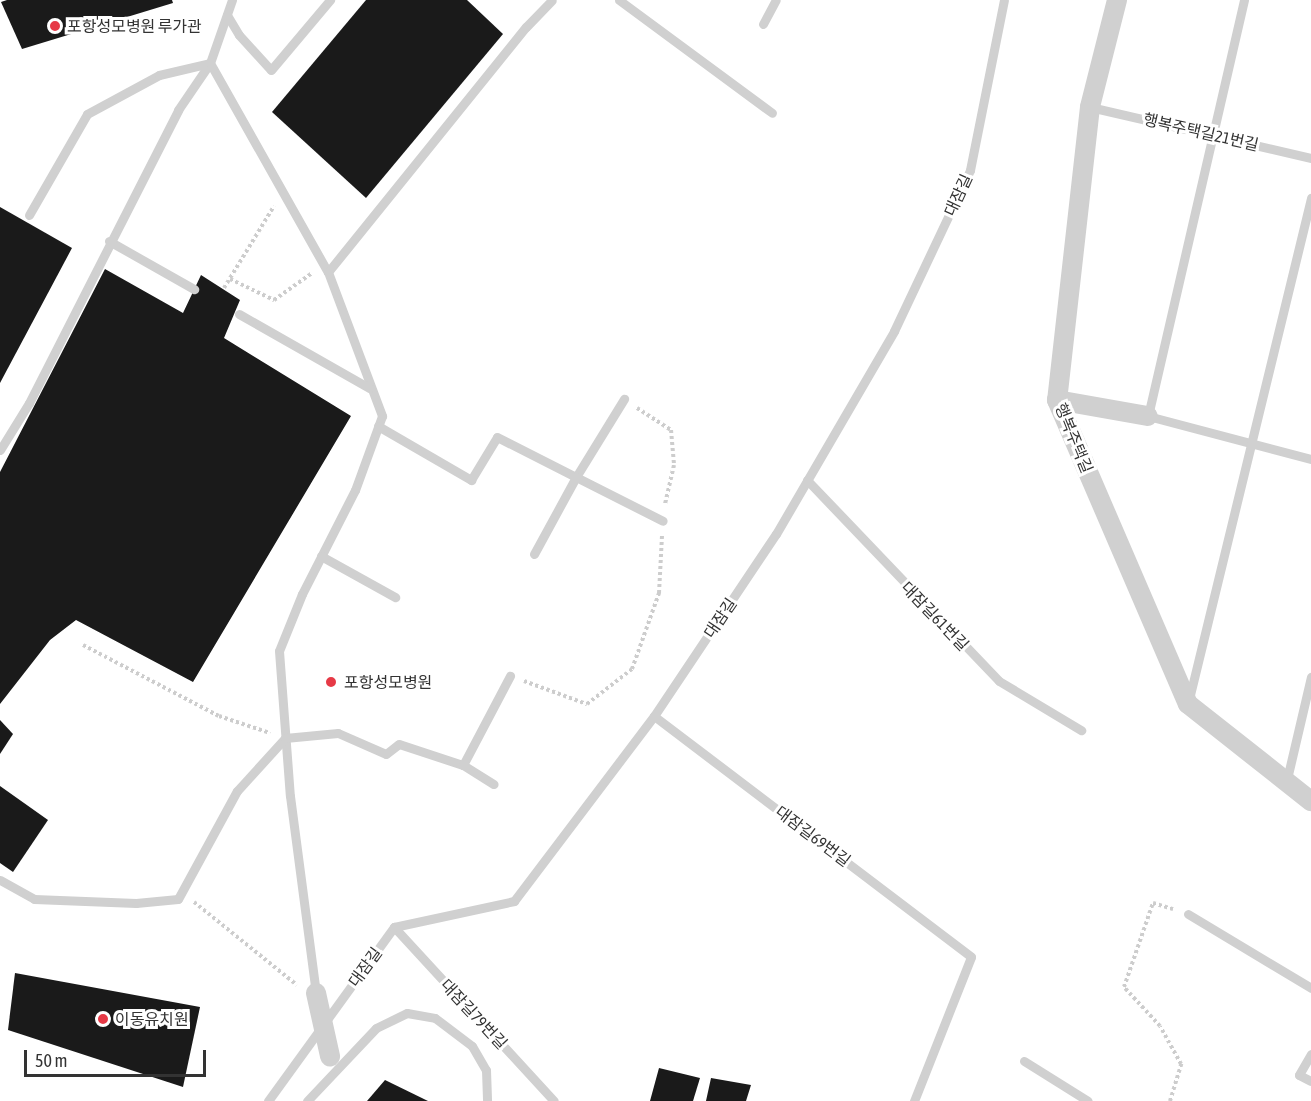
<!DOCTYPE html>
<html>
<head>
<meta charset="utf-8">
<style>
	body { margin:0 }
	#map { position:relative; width:1311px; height:1101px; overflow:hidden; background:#fff; font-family:"Asap Condensed","Noto Sans KR",sans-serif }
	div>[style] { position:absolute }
	.building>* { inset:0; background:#1a1a1a }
	.path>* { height:4px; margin-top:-2px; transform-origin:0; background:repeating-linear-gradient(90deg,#cdcdcd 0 3px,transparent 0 6px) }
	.lane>* { height:9px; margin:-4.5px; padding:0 4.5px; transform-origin:4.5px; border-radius:4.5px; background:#d0d0d0 }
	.street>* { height:20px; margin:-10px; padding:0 10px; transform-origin:10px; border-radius:10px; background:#d0d0d0 }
	.street-bridge>* { height:20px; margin:-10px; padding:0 10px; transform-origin:10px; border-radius:10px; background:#d0d0d0 }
	.dots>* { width:16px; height:16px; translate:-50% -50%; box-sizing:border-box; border:3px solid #fff; border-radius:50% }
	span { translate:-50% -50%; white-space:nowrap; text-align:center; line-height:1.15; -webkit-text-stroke:6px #fff; paint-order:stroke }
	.poi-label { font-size:16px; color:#333 }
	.left { translate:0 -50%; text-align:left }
	.street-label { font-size:16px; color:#333 }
	.scale { position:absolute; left:24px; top:1050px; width:182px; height:27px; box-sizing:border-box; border:3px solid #333; border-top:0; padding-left:8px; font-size:18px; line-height:21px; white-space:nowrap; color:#333; -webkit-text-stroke:4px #fff; paint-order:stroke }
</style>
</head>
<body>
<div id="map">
	<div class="building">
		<i style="clip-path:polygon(7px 0,172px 0,173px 3px,22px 49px,1px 2px)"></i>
		<i style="clip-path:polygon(366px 0,467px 0,503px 34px,366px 198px,272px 112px)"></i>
		<i style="clip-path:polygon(0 207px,72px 248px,0 383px)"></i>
		<i style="clip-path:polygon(105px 269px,183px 313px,201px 275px,240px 300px,224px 338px,351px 416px,193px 682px,76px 620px,50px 640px,0 704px,0 472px)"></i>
		<i style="clip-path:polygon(0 720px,13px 734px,0 754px)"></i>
		<i style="clip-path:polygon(0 786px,48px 820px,13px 872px,0 863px)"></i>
		<i style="clip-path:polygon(15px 973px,200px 1007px,183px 1087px,8px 1030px)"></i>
		<i style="clip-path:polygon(659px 1068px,700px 1078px,693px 1101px,650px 1101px)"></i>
		<i style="clip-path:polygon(711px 1078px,751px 1085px,746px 1101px,706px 1101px)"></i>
		<i style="clip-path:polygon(385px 1080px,428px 1101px,367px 1101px)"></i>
	</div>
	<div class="path">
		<i style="left:230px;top:279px;width:49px;rotate:25.5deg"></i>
		<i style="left:274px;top:300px;width:47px;rotate:-35.4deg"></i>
		<i style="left:224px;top:288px;width:96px;rotate:-58.6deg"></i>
		<i style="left:637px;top:408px;width:40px;rotate:32.9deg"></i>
		<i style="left:671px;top:430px;width:35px;rotate:85deg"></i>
		<i style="left:674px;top:465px;width:40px;rotate:103deg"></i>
		<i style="left:83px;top:645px;width:153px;rotate:27.6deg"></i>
		<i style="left:219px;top:716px;width:54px;rotate:18.4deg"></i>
		<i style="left:524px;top:681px;width:67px;rotate:20.1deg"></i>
		<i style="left:587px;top:704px;width:57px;rotate:-37.9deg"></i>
		<i style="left:632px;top:669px;width:81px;rotate:-70.4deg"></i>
		<i style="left:659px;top:593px;width:58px;rotate:-87deg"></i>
		<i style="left:194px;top:902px;width:132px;rotate:38.9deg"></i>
		<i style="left:1170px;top:1101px;width:39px;rotate:-73deg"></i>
		<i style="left:1181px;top:1064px;width:43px;rotate:-118.9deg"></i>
		<i style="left:1160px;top:1026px;width:53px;rotate:-132.7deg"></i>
		<i style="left:1124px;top:987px;width:89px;rotate:-71deg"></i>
		<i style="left:1153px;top:903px;width:21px;rotate:17deg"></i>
	</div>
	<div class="lane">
		<i style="left:619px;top:0;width:190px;rotate:36.4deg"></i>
		<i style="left:1244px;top:0;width:427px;rotate:103deg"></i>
		<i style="left:1148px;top:416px;width:169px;rotate:14.8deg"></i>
		<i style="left:227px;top:15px;width:23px;rotate:59deg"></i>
		<i style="left:239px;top:35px;width:47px;rotate:47.6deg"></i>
		<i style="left:271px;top:70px;width:92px;rotate:-49.9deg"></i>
		<i style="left:763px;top:24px;width:27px;rotate:-62deg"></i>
		<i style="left:210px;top:63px;width:240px;rotate:60.6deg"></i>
		<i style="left:328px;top:272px;width:154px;rotate:69.4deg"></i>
		<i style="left:382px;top:416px;width:79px;rotate:110deg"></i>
		<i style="left:355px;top:490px;width:117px;rotate:117deg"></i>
		<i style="left:302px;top:594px;width:61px;rotate:112deg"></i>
		<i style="left:279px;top:651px;width:145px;rotate:85.7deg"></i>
		<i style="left:290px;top:796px;width:199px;rotate:82.5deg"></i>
		<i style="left:1090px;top:107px;width:227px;rotate:13deg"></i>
		<i style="left:29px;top:215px;width:116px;rotate:-60.1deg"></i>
		<i style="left:87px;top:114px;width:82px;rotate:-28.4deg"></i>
		<i style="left:159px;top:75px;width:52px;rotate:-13.2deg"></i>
		<i style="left:109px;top:241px;width:98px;rotate:29.5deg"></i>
		<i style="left:328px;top:272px;width:315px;rotate:-51.1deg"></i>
		<i style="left:526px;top:27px;width:37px;rotate:-46deg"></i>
		<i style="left:239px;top:314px;width:150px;rotate:29.6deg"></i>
		<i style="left:378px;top:426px;width:108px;rotate:30.1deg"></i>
		<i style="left:471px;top:480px;width:50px;rotate:-58.8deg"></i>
		<i style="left:497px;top:437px;width:89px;rotate:26.9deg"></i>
		<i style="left:576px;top:477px;width:92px;rotate:-58.4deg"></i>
		<i style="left:0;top:450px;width:55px;rotate:-58.3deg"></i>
		<i style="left:29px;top:403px;width:329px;rotate:-63deg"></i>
		<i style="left:178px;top:110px;width:57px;rotate:-55.8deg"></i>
		<i style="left:210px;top:63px;width:67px;rotate:-70.8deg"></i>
		<i style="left:807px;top:480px;width:278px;rotate:46.3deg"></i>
		<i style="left:999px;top:681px;width:96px;rotate:30.9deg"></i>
		<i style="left:534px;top:554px;width:88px;rotate:-61.4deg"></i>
		<i style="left:576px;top:477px;width:97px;rotate:26.8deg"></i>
		<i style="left:321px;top:556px;width:85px;rotate:29deg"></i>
		<i style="left:1189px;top:699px;width:516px;rotate:-76.31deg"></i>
		<i style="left:654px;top:716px;width:398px;rotate:37.2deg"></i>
		<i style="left:971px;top:957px;width:155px;rotate:111.6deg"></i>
		<i style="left:463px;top:765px;width:36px;rotate:32deg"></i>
		<i style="left:1287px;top:779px;width:105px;rotate:-76.8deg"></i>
		<i style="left:0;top:880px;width:39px;rotate:29deg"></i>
		<i style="left:34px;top:899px;width:102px;rotate:2.2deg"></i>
		<i style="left:136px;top:903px;width:42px;rotate:-5.4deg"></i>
		<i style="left:178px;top:899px;width:123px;rotate:-61.4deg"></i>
		<i style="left:237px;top:791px;width:72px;rotate:-47.8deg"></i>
		<i style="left:285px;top:738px;width:53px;rotate:-5.4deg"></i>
		<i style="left:338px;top:733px;width:52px;rotate:23.6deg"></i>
		<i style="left:386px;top:754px;width:16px;rotate:-38deg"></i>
		<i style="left:399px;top:744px;width:67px;rotate:18.2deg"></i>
		<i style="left:463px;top:765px;width:101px;rotate:-62.2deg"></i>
		<i style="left:1188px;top:914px;width:144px;rotate:31deg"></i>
		<i style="left:394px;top:927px;width:236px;rotate:47.4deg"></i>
		<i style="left:1311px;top:1054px;width:24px;rotate:120deg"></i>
		<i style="left:1299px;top:1075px;width:13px;rotate:27deg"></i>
		<i style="left:1024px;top:1061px;width:75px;rotate:32deg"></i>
		<i style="left:268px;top:1101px;width:215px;rotate:-54.1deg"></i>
		<i style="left:394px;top:927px;width:123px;rotate:-12.2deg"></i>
		<i style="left:514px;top:901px;width:232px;rotate:-52.9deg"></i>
		<i style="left:654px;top:716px;width:219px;rotate:-56.2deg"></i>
		<i style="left:776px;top:534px;width:235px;rotate:-59.8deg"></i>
		<i style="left:894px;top:331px;width:178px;rotate:-64.7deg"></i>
		<i style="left:970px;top:170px;width:173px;rotate:-78.7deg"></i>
		<i style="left:307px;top:1101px;width:100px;rotate:-46.6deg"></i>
		<i style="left:376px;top:1028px;width:34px;rotate:-26deg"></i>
		<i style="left:407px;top:1013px;width:28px;rotate:10deg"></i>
		<i style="left:435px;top:1018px;width:46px;rotate:37.1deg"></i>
		<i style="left:472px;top:1046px;width:28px;rotate:60deg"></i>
		<i style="left:486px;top:1070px;width:31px;rotate:88deg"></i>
	</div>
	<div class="street">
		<i style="left:1117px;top:0;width:110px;rotate:104.2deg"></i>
		<i style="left:1090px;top:107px;width:295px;rotate:96.4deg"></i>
		<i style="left:1057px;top:400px;width:331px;rotate:66.7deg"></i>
		<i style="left:1188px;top:704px;width:157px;rotate:38.3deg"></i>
		<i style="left:1057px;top:400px;width:92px;rotate:10deg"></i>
	</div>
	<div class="street-bridge">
		<i style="left:316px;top:993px;width:65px;rotate:77.5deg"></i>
	</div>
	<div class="dots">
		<i style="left:55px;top:26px;background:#e63946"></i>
		<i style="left:331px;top:682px;background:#e63946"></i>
		<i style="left:103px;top:1019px;background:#e63946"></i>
	</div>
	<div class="poi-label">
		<span class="left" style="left:67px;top:26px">포항성모병원 루가관</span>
		<span class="left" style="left:344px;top:682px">포항성모병원</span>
		<span class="left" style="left:115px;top:1019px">이동유치원</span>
	</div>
	<div class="street-label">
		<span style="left:1201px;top:132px;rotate:13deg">행복주택길21번길</span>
		<span style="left:958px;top:195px;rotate:-65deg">대잠길</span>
		<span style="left:1074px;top:438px;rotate:68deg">행복주택길</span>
		<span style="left:935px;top:616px;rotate:46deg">대잠길61번길</span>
		<span style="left:720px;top:618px;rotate:-56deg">대잠길</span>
		<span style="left:813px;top:836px;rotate:37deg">대잠길69번길</span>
		<span style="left:365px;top:967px;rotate:-54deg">대잠길</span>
		<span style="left:474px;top:1014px;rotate:47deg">대잠길79번길</span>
	</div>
	<div class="scale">50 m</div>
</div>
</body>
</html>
